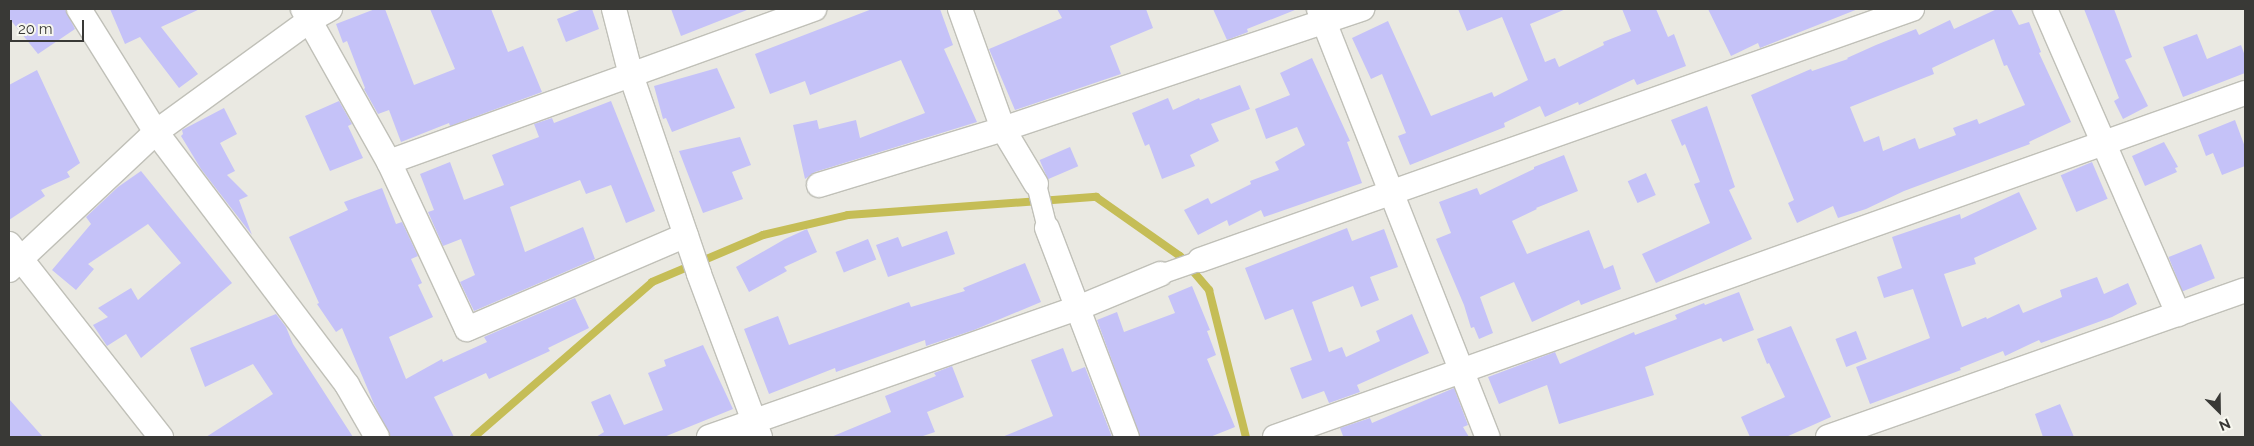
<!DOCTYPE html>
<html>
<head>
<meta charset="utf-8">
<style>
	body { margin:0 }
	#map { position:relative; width:2254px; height:446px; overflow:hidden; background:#eae9e2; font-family:Raleway,sans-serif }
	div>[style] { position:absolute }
	.stream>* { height:8px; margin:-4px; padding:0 4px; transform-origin:4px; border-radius:4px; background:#c5bd56 }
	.building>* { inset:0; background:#c5c2f8; transform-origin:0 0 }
	.roads { filter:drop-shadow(1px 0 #c0c0b8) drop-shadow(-1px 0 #c0c0b8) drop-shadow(0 1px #c0c0b8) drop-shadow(0 -1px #c0c0b8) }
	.pedestrian>* { height:19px; margin:-9.5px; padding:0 9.5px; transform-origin:9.5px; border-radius:9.5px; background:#fff }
	.minor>* { height:24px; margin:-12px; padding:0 12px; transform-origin:12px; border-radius:12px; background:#fff }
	span { translate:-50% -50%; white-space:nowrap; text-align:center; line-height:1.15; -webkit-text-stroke:4px #f7f7ef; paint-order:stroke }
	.frame { position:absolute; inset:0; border:10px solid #393936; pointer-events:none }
	.north { position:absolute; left:2194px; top:386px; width:50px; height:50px; -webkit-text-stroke:4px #f7f7ef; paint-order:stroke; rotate:157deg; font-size:14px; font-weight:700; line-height:20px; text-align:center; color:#393936 }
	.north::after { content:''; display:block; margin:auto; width:18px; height:22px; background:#393936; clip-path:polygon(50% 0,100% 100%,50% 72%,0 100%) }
	.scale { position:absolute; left:10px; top:20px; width:74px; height:22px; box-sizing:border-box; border:2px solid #393936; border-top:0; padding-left:6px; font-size:15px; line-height:18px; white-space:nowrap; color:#393936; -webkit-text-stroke:4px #f7f7ef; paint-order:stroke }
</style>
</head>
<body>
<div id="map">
	<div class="stream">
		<i style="left:474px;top:437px;width:236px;rotate:-41deg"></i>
		<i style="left:652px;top:282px;width:121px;rotate:-22.9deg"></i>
		<i style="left:763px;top:235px;width:87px;rotate:-13.2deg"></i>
		<i style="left:848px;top:215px;width:249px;rotate:-4.2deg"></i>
		<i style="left:1096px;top:197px;width:103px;rotate:35.1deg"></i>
		<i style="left:1180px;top:256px;width:45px;rotate:49.5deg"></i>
		<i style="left:1209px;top:290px;width:152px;rotate:75.9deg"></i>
	</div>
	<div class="building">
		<i style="clip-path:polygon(9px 9px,65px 9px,75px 29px,38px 54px,9px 18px)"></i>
		<i style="clip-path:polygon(110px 9px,200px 9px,161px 27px,198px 74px,179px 88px,140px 37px,125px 44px)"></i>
		<i style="clip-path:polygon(375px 9px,385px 9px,414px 85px,455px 69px,430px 9px,491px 9px,508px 52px,523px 46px,542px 92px,450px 126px,449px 123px,401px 142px,389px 110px,378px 114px,364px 89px,365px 88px,347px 41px,343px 43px,336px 24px)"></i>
		<i style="clip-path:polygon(582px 9px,592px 9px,599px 29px,566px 42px,557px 19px)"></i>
		<i style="clip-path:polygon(671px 9px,747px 9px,747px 10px,681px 36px)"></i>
		<i style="clip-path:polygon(872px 9px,940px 9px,953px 45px,944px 49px,977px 122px,815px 172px,805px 179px,793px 125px,817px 120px,819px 129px,856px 120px,860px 138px,925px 113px,901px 60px,810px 95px,805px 81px,770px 94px,755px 54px)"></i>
		<i style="clip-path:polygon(1057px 9px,1146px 9px,1153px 28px,1110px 46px,1121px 74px,1015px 110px,989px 49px,1062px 18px)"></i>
		<i style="clip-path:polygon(1213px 9px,1295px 9px,1295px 10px,1247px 29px,1248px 32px,1227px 40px)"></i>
		<i style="clip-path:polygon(1458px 9px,1566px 9px,1530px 24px,1545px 62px,1555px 58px,1559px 67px,1604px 45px,1603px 42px,1631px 31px,1622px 9px,1656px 9px,1668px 37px,1674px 34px,1686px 66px,1637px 85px,1634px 79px,1579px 105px,1578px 102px,1545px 117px,1540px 106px,1504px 123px,1505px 127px,1410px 165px,1398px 136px,1406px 133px,1382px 74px,1371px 79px,1352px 38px,1388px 21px,1431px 116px,1492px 92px,1494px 97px,1528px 80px,1502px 17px,1467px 31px)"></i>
		<i style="clip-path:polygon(1708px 9px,1858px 9px,1760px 48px,1758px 43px,1731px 56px)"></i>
		<i style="clip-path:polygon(evenodd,1997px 9px,2011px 9px,2019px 25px,2029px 22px,2041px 52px,2039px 53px,2071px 122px,2029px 142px,2030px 144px,1904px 191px,1866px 209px,1838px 218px,1833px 206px,1797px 223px,1788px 203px,1794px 200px,1751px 95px,1811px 69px,1812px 71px,1848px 59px,1847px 58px,1876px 45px,1916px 29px,1919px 35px,1950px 20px,1954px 29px,1997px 9px,1994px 39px,2004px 66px,2007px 65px,2025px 105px,1979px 124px,1977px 119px,1953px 128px,1956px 135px,1919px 149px,1915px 138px,1883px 151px,1879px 136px,1864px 142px,1850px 107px,1934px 74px,1932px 68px,1994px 39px)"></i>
		<i style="clip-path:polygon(2084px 9px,2114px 9px,2132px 57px,2125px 60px,2148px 106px,2123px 119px,2114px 101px,2119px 98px)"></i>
		<i style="clip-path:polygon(2197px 34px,2207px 59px,2241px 45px,2245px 56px,2245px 73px,2183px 97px,2163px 47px)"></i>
		<i style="clip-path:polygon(1312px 58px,1350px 141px,1347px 142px,1362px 183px,1264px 217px,1261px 210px,1229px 226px,1227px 220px,1198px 235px,1184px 210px,1208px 198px,1211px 204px,1251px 184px,1250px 181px,1279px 170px,1275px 162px,1305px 145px,1297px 127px,1266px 139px,1255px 109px,1290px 95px,1280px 73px)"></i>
		<i style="clip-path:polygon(717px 68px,735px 108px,672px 132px,666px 118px,663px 119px,654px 86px)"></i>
		<i style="clip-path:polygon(37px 70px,80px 163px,67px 172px,70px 177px,41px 190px,45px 196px,9px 220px,9px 85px)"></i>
		<i style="clip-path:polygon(1240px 85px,1250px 109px,1211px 124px,1219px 141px,1190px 155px,1195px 166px,1162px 179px,1149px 144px,1145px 146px,1132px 113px,1168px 98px,1173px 110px,1199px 98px,1200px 100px)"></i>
		<i style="clip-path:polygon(339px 101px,352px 124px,348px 126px,363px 158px,330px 171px,305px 116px)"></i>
		<i style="clip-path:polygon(611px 101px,655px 211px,626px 223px,611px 185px,586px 194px,580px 180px,510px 207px,525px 252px,583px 227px,595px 259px,474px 311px,460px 282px,475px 275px,461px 239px,443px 246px,428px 212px,434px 210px,420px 174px,450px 162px,464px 200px,504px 185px,492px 155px,539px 137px,534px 124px,552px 118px,554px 123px)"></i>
		<i style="clip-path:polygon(1707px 106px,1735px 187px,1729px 190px,1752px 239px,1656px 283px,1642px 254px,1710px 223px,1694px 184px,1700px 182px,1685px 144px,1682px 146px,1671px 120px)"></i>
		<i style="clip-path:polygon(224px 108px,237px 134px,220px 143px,235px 171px,227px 175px,248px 196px,239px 200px,252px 235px,201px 169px,181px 136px,183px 134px,182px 130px)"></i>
		<i style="clip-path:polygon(2235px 120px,2245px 147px,2245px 166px,2222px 175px,2213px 153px,2206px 156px,2198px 135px)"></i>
		<i style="clip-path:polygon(740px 137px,751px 165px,732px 172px,743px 199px,703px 213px,679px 151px)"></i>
		<i style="clip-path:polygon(2164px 142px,2178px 167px,2175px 168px,2177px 172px,2145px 186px,2132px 156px)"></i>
		<i style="left:1070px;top:147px;width:21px;height:33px;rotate:67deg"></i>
		<i style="clip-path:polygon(1564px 155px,1578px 191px,1536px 208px,1537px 209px,1512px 221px,1527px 254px,1589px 230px,1604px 269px,1613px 265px,1621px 289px,1581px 305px,1579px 300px,1532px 322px,1514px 282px,1480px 297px,1493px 333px,1479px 339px,1474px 327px,1471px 328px,1464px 305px,1436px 239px,1451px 233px,1439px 202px,1477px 188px,1480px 195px,1534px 169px,1534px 167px)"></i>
		<i style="left:2092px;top:162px;width:40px;height:34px;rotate:67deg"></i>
		<i style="clip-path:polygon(141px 171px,232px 283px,141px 358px,126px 334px,107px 346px,93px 325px,108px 317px,98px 308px,131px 288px,138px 300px,181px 263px,148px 224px,88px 264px,94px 269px,76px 290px,52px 270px,91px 224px,86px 217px,118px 187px)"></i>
		<i style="left:1646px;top:173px;width:24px;height:20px;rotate:66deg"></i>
		<i style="clip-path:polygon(382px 188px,396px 224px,402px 222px,418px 256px,411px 259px,422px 283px,418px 285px,433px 317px,389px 337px,406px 379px,442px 359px,443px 362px,487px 342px,484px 337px,575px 298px,589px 328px,548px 348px,550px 351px,489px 379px,486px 373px,434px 397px,454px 437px,391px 437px,374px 404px,342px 328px,336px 332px,317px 304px,319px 303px,289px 237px,348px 210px,344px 202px)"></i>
		<i style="clip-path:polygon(2019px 192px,2037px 229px,1974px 258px,1976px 264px,1944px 274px,1962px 327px,1986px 317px,1987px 319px,2019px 304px,2023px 313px,2062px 297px,2060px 290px,2097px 277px,2104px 294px,2128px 283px,2137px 304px,2112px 317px,2041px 343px,2039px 340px,2005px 356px,2003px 351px,1960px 368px,1961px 370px,1870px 404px,1856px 367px,1930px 338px,1913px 289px,1884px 298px,1877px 277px,1902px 268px,1892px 237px,1960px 214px,1961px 219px)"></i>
		<i style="clip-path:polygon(1347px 228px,1352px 241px,1384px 229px,1398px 267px,1370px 277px,1379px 300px,1361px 307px,1353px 286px,1312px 302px,1329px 352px,1342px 347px,1346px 357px,1380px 341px,1376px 331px,1412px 314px,1429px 353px,1357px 385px,1360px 392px,1329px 403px,1324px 391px,1302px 399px,1290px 368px,1312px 360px,1293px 309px,1265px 320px,1245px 268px)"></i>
		<i style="clip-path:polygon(807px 229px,817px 252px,784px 267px,787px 271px,749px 292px,736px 267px,785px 239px)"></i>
		<i style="clip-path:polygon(947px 231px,955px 254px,888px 277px,876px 245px,898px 237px,902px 247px)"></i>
		<i style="left:868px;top:239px;width:22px;height:35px;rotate:68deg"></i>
		<i style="left:2201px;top:244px;width:37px;height:35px;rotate:68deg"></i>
		<i style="clip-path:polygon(1025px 263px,1041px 302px,974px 330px,926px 346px,925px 340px,836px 372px,835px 368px,769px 394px,744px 329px,778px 316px,789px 345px,909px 302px,911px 307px,965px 291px,963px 288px)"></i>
		<i style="clip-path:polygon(1192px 286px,1210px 330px,1207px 331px,1216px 355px,1207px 359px,1235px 427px,1210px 437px,1140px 437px,1097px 320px,1117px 312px,1124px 332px,1175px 313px,1168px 296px)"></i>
		<i style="clip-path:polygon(1739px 292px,1754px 330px,1723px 342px,1721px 338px,1645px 367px,1654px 395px,1559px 424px,1547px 385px,1499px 404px,1488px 377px,1555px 352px,1560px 364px,1634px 332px,1635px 335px,1677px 319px,1675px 315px,1704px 303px,1705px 305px)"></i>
		<i style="clip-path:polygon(276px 314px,286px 327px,293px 344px,353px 437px,206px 437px,273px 394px,253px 364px,205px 387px,190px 348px)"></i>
		<i style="clip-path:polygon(1791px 326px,1831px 417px,1786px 437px,1750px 437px,1741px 417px,1785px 397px,1769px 363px,1767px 364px,1757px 339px)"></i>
		<i style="left:1856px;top:331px;width:30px;height:22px;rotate:69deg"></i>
		<i style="clip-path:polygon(703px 345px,733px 409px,664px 437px,596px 437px,604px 432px,591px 402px,610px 394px,624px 425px,663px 410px,648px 373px,666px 366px,664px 360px)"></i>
		<i style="clip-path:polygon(1063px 348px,1072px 372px,1085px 367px,1112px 437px,1002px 437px,1053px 416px,1031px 360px)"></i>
		<i style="clip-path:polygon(952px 366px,964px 397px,927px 412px,935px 432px,920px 437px,831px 437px,891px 412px,885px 396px,936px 376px,934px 373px)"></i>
		<i style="clip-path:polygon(1454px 388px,1468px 425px,1463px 427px,1469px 437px,1340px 437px,1343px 436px,1340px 428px,1370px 418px,1372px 423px)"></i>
		<i style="clip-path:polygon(9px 399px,43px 437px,9px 437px)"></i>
		<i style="clip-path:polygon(2060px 404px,2074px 437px,2043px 437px,2035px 414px)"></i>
	</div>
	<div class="roads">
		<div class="pedestrian">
			<i style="left:1036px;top:184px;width:45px;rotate:76deg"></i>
			<i style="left:1160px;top:274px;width:42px;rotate:-19.3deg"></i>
		</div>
		<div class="minor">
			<i style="left:79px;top:9px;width:145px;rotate:58deg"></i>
			<i style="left:156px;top:132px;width:317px;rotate:52.9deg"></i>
			<i style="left:347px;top:385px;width:60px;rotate:60deg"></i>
			<i style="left:303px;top:9px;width:176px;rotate:60.7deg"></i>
			<i style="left:389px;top:162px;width:184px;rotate:65deg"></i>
			<i style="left:467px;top:329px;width:238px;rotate:-23.2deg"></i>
			<i style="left:614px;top:9px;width:68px;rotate:75.6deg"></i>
			<i style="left:631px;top:75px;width:210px;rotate:71.1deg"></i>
			<i style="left:699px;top:274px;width:174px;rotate:69.5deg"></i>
			<i style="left:960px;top:9px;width:127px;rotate:70.3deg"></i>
			<i style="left:1003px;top:129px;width:64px;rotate:59deg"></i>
			<i style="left:1319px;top:9px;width:460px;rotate:68.5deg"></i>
			<i style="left:2045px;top:9px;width:333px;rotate:66.4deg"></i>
			<i style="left:389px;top:162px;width:452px;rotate:-19.8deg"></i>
			<i style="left:819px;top:185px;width:192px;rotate:-16.9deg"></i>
			<i style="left:1003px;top:129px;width:379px;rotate:-18.5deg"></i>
			<i style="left:1047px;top:228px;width:224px;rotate:69.1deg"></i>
			<i style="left:9px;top:244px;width:246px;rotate:51.8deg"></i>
			<i style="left:1200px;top:260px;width:755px;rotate:-19.42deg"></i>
			<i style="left:9px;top:270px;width:202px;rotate:-43.2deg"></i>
			<i style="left:156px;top:132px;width:190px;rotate:-36deg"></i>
			<i style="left:310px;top:20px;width:23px;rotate:-29deg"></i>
			<i style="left:709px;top:437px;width:391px;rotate:-19.3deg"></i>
			<i style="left:1078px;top:308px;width:89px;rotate:-22.5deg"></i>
			<i style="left:1275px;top:437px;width:1029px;rotate:-19.53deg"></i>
			<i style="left:1828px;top:437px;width:442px;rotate:-19.4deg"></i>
		</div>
	</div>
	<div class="frame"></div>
	<div class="north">N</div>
	<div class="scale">20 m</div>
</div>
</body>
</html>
